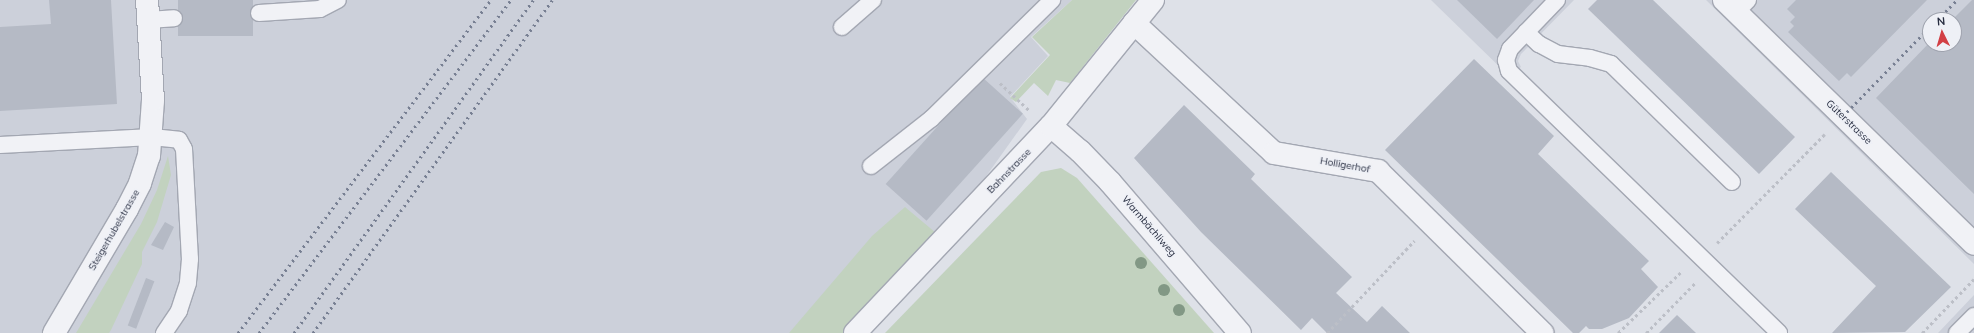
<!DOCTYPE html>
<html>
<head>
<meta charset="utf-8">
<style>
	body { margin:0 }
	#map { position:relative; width:1974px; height:333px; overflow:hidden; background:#dee1e8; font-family:Mulish,sans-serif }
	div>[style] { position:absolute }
	.built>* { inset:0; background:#ccd0da }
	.green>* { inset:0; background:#c2d2bf }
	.building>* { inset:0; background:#b5bac5; transform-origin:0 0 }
	.path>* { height:2.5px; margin-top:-1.25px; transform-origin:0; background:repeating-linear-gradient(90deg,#bcbfc7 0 3px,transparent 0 6px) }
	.roads { filter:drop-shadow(1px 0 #a3a7b2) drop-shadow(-1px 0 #a3a7b2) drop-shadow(0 1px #a3a7b2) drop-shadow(0 -1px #a3a7b2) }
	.service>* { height:16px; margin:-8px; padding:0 8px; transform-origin:8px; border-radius:8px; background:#f1f2f6 }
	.pedestrian>* { height:22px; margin:-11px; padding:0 11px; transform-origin:11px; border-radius:11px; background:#f1f2f6 }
	.minor>* { height:22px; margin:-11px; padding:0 11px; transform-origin:11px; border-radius:11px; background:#f1f2f6 }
	.tertiary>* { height:22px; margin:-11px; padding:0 11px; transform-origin:11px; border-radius:11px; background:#f1f2f6 }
	.rail>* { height:3px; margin-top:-1.5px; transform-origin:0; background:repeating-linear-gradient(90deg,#777f92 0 2px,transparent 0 6px) }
	.trees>* { width:12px; height:12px; margin:-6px; border-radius:50%; background:#829885 }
	span { translate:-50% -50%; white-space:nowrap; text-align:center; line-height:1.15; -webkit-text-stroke:3px #eef0f6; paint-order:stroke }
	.street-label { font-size:10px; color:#272d40 }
	.north { position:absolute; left:1922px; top:12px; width:40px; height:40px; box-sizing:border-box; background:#eef0f6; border:1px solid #9ea2ad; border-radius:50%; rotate:355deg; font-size:11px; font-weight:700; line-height:16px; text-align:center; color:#272d40 }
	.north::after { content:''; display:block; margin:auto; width:14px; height:18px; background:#d23f45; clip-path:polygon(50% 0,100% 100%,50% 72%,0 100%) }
</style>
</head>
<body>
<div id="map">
	<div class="built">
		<i style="clip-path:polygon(0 0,1072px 0,1031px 37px,1048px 56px,1010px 97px,1027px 119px,942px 238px,933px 232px,837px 333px,0 333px)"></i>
		<i style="clip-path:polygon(1431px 0,1574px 0,1521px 54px,1518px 61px,1521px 67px,1509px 76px)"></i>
		<i style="clip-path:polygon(evenodd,1706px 0,1974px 0,1974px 264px,1706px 0,1930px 20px,1954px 20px,1954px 44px,1930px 44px,1930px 20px)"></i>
		<i style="clip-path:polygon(1974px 295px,1974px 333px,1938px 333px)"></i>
	</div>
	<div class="green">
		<i style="clip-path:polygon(1072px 0,1136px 0,1070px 83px,1056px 80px,1048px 96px,1034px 83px,1016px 102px,1010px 98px,1050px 55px,1032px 37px)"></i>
		<i style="clip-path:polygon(168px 156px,171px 175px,157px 222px,142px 252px,142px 264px,111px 330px,109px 333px,76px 333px,141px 224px,157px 190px)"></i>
		<i style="clip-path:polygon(1061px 168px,1077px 178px,1214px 333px,885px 333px,1041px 172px)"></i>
		<i style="clip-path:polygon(905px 207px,942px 238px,851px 333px,789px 333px,872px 236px)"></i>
	</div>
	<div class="building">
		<i style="clip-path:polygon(49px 0,111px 0,117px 104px,0 111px,0 27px,51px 24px)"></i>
		<i style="left:178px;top:0;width:75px;height:36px"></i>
		<i style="clip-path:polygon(1457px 0,1534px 0,1497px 39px)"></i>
		<i style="clip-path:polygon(1597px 0,1653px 0,1795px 137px,1759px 174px,1588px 9px)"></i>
		<i style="clip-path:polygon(1796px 0,1927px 0,1851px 77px,1847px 73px,1839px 81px,1788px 32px,1794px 26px,1790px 22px,1795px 17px,1787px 9px)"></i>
		<i style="clip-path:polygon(1972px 0,1974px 0,1974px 194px,1876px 98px,1930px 42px,1954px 44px,1954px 20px,1952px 20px)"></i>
		<i style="clip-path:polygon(1474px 59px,1554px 136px,1538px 154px,1649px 261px,1641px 269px,1658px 287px,1629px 318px,1602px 329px,1589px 329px,1586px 326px,1579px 333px,1573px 333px,1385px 150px)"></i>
		<i style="left:982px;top:77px;width:55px;height:144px;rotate:42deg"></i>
		<i style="clip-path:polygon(1184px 105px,1255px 174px,1251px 179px,1352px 277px,1336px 293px,1367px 322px,1382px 306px,1410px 333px,1327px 333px,1312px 318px,1301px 330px,1201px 232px,1134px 158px)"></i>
		<i style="clip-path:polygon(1831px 172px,1951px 287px,1905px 332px,1832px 333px,1876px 286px,1795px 209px)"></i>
		<i style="clip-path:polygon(165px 222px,174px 227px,163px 250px,151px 245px)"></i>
		<i style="left:146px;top:278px;width:9px;height:51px;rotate:21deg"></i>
		<i style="clip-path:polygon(1677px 315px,1696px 333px,1659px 333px)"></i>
	</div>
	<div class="path">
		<i style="left:1000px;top:83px;width:41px;rotate:43deg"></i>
		<i style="left:1717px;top:243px;width:153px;rotate:-45.3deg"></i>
		<i style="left:1327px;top:333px;width:127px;rotate:-46.6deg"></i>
		<i style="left:1618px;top:333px;width:89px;rotate:-44.1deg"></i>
		<i style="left:1646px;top:333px;width:71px;rotate:-45.6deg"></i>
		<i style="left:1922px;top:333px;width:75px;rotate:-46.1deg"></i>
	</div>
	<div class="roads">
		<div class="service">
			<i style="left:1557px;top:0;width:68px;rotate:133.8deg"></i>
			<i style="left:1510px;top:49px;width:12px;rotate:110deg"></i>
			<i style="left:1506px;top:60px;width:11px;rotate:75deg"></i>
			<i style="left:1509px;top:71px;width:376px;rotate:44.1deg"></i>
			<i style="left:1736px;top:12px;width:17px;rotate:-45deg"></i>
			<i style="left:259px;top:13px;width:61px;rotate:-3.8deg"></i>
			<i style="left:320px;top:9px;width:20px;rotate:-27deg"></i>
			<i style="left:148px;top:20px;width:26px;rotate:-4deg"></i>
			<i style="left:842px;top:27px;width:41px;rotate:-41.1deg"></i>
			<i style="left:1526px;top:32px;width:18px;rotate:43deg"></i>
			<i style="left:1539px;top:44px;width:21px;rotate:28deg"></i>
			<i style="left:1558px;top:54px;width:32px;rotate:7deg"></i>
			<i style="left:1590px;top:58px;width:22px;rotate:16deg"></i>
			<i style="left:1611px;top:64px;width:169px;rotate:44.3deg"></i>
			<i style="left:0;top:145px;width:152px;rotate:-3deg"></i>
			<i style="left:152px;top:137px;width:27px;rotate:6deg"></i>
			<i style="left:179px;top:140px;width:10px;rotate:61deg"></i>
			<i style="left:184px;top:149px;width:110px;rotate:86.9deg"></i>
			<i style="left:190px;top:259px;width:24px;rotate:95deg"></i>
			<i style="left:188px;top:283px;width:29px;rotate:108deg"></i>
			<i style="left:179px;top:311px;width:27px;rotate:124deg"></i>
			<i style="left:871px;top:166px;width:76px;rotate:-38.1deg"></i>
			<i style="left:931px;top:119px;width:170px;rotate:-44.5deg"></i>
			<i style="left:1957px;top:333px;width:24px;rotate:-45deg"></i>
		</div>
		<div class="pedestrian">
			<i style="left:1134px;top:23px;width:191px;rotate:42.9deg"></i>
			<i style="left:1274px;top:153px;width:106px;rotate:9.8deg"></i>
			<i style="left:1378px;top:171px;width:231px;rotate:44.6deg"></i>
		</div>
		<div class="minor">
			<i style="left:1724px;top:0;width:349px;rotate:44.3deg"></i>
			<i style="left:54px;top:333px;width:144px;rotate:-59.5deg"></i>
			<i style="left:127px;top:209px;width:29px;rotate:-63deg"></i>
			<i style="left:140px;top:183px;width:28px;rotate:-72deg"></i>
			<i style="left:149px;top:156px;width:56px;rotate:-85.9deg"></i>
			<i style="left:153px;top:100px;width:100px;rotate:-93.4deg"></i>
			<i style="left:855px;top:333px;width:285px;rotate:-46.6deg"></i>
		</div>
		<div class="tertiary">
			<i style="left:1153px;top:0;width:162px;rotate:129deg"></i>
			<i style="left:1051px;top:126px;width:38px;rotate:41deg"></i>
			<i style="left:1080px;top:151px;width:43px;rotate:45.9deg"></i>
			<i style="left:1110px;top:182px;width:199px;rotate:49.3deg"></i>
		</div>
	</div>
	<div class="rail">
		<i style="left:1937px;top:20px;width:28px;rotate:-45deg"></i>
		<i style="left:1843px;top:116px;width:124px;rotate:-45.7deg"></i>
		<i style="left:238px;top:333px;width:418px;rotate:-52.8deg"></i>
		<i style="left:259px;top:333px;width:418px;rotate:-52.9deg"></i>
		<i style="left:294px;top:333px;width:410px;rotate:-54.3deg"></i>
		<i style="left:313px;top:333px;width:410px;rotate:-54.3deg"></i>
	</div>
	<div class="trees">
		<i style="left:1141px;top:263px"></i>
		<i style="left:1164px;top:290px"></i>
		<i style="left:1179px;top:310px"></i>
	</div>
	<div class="street-label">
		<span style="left:1849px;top:122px;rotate:44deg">Güterstrasse</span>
		<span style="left:1345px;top:165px;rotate:10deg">Holligerhof</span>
		<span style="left:1009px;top:171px;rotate:-46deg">Bahnstrasse</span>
		<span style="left:1149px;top:226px;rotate:49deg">Warmbächliweg</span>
		<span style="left:114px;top:230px;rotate:-60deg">Steigerhubelstrasse</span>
	</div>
	<div class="north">N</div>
</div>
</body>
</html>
